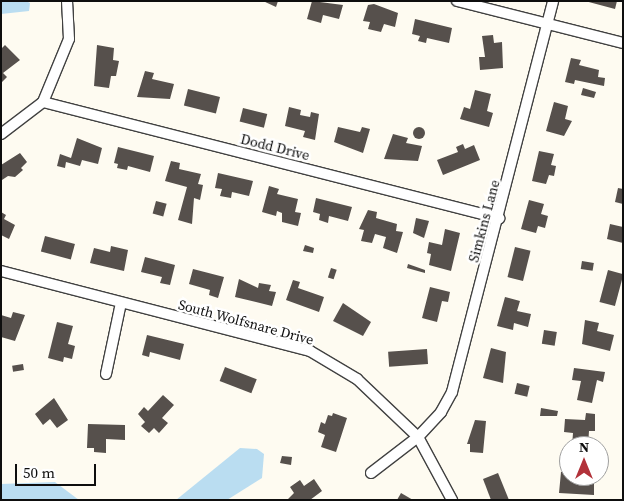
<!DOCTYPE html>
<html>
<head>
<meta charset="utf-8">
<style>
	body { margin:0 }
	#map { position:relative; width:624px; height:501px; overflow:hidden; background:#fefbf1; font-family:"Source Serif 4",serif }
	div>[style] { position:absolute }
	.water>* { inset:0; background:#baddf1 }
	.building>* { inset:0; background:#56504c; transform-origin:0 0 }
	.round { border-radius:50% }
	.roads { filter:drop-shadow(1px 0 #414141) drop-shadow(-1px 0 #414141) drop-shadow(0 1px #414141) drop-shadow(0 -1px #414141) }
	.street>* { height:10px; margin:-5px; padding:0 5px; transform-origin:5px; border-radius:5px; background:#fff }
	span { translate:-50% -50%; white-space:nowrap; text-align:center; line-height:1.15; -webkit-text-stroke:5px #fff; paint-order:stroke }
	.street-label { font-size:14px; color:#0e0e0e }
	.frame { position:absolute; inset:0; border:2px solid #0e0e0e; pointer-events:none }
	.north { position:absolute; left:559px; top:436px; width:50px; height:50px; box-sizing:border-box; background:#fff; border:1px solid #9f9f9f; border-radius:50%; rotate:0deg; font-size:14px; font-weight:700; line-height:20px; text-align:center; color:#0e0e0e }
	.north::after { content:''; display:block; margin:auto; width:18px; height:22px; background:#b2323a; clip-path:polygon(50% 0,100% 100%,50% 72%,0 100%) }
	.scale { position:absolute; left:15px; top:464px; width:81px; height:22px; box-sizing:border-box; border:2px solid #0e0e0e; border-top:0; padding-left:6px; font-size:15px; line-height:18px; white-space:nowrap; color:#0e0e0e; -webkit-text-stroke:4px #fff; paint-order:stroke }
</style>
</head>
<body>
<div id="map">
	<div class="water">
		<i style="clip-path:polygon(1px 1px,26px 1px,30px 3px,29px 11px,1px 14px)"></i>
		<i style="clip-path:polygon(240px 448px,257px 449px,264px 454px,262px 478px,227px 500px,176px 500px)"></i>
		<i style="clip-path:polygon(55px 482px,79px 500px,1px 500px,1px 484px)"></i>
	</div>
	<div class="building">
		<i style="clip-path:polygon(263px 1px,278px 1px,276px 7px)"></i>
		<i style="clip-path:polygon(312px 1px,343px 5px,339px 19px,323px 15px,321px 23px,307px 19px)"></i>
		<i style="clip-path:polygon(585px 1px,617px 1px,615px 9px)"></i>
		<i style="clip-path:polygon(374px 4px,398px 13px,395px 27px,384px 24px,381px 32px,368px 29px,370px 22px,363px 21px,368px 5px)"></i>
		<i style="clip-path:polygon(415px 19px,452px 28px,449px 43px,427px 38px,426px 43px,418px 41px,420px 36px,412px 34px)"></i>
		<i style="clip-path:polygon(493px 35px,494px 43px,502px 42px,503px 68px,480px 70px,479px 57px,485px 57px,482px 36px)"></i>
		<i style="clip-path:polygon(5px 45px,20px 60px,3px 73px,7px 77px,1px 83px,1px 49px)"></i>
		<i style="clip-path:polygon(97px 45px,114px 48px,113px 60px,119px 61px,116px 76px,111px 76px,109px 88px,94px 86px)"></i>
		<i style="clip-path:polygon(571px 58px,581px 60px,579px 65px,599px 70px,598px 77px,605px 78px,604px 86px,575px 80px,574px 84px,565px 82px)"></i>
		<i style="clip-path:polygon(145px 71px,154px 73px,152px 79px,174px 84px,170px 99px,137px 97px)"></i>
		<i style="clip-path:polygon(583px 88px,596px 92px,594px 98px,581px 95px)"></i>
		<i style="left:188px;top:89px;width:33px;height:17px;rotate:14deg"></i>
		<i style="clip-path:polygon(475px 90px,491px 94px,487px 111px,493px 113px,489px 127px,460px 119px,464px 107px,470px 109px)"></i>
		<i style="clip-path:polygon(554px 102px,568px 106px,565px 119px,572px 121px,564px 136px,546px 131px)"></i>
		<i style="clip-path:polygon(289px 107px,301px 110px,300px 115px,310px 117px,311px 112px,319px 114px,315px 140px,303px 137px,305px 131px,285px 126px)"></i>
		<i style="left:243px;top:108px;width:25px;height:14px;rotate:14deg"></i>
		<i class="round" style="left:413px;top:127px;width:12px;height:12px"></i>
		<i style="clip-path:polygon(338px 127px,360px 132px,362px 127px,370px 129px,363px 153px,334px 142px)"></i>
		<i style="clip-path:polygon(393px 134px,408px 138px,406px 143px,422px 146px,418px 161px,384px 159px)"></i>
		<i style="clip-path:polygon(77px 138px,102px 148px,98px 164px,82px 160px,80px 166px,66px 162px,65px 168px,57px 166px,60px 154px,71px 158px)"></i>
		<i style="clip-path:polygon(463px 144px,465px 149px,474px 145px,480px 160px,443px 175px,437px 160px,458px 152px,456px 147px)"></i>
		<i style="clip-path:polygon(118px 147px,154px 156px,150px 172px,128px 166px,127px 170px,117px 168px,118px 164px,114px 163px)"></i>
		<i style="clip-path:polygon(539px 151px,554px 154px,551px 165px,556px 166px,554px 176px,549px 175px,546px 184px,532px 181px)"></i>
		<i style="clip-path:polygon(20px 153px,27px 162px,21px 168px,23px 170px,15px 177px,8px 176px,2px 180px,1px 165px)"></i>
		<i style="clip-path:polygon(171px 161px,180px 163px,179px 169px,201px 174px,198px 184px,203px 185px,200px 200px,194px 198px,192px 224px,178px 220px,187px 187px,165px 181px)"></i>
		<i style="clip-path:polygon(218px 173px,253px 181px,249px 196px,232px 192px,231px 198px,220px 196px,222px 189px,215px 188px)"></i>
		<i style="clip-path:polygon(269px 186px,279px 189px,277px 194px,298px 199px,295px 212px,301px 213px,298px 226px,282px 222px,282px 213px,277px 211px,276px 216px,262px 212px)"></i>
		<i style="clip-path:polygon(618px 188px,623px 189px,623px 204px,615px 202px)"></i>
		<i style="clip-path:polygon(316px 198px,352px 207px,348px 221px,329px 216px,328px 223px,319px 220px,320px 214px,313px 212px)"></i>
		<i style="clip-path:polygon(529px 200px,544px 204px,541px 214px,548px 216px,545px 228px,538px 226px,536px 233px,521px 229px)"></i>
		<i style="left:156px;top:201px;width:11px;height:13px;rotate:15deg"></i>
		<i style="clip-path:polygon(368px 210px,377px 212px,376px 218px,397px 224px,396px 231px,403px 232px,397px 253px,383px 248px,386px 237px,375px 234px,372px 243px,361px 241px,364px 230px,359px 229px)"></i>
		<i style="clip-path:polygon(1px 212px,6px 215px,4px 219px,15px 225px,9px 239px,1px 235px)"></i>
		<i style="clip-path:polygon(416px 218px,429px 221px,424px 238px,413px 233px)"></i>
		<i style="clip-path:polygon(610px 224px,623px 227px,623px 243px,607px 239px)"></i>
		<i style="clip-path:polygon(445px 229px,460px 233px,451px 271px,429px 265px,431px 254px,427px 253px,429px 242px,442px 245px)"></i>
		<i style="left:45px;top:236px;width:31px;height:16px;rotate:15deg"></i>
		<i style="clip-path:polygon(305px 245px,314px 248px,313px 253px,303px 251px)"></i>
		<i style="clip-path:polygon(111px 246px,128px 250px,124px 271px,90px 263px,94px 248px,110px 252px)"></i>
		<i style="left:515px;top:247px;width:16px;height:31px;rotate:14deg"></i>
		<i style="clip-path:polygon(145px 257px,175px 265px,170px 285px,160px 283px,162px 277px,141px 272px)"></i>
		<i style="left:582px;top:261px;width:12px;height:8px;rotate:9deg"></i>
		<i style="clip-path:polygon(408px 264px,425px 270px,425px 273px,407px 268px)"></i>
		<i style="left:331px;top:268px;width:6px;height:10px;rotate:18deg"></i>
		<i style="clip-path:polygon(193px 269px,224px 277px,218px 298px,209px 295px,210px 290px,189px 284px)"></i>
		<i style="left:608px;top:270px;width:16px;height:33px;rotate:15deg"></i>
		<i style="clip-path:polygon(239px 279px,258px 288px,259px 283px,271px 285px,269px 291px,276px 292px,272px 306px,235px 297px)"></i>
		<i style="clip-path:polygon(293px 280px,300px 282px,298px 288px,324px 297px,319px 312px,286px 300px)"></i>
		<i style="clip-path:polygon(430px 287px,450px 292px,448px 302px,442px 301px,437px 322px,422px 318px)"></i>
		<i style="clip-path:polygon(505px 297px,520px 301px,517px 311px,531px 314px,528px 327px,514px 323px,513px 330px,497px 326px)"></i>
		<i style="clip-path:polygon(343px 303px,371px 322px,363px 336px,333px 321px)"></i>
		<i style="clip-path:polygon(13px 312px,25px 315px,15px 341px,1px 337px,1px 315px,11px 318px)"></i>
		<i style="clip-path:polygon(585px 320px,599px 323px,597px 331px,614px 335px,610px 351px,582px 344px)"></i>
		<i style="clip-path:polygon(57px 322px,73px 326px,68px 344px,75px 346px,72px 359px,64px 357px,63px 362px,48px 358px)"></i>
		<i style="left:544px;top:330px;width:13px;height:14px;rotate:9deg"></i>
		<i style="clip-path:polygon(147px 335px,184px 344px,180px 360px,150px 352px,149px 357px,142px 355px)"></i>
		<i style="clip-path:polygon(491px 348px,506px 352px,503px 383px,483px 378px)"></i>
		<i style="left:427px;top:349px;width:15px;height:39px;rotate:86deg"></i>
		<i style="left:23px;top:364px;width:6px;height:11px;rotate:81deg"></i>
		<i style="left:225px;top:367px;width:34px;height:15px;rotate:21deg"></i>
		<i style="clip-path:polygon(574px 368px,605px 372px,603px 382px,597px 380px,592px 403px,577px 400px,581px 381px,572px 380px)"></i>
		<i style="left:517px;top:383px;width:13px;height:11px;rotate:13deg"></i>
		<i style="clip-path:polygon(163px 395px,174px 405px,162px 418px,168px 423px,159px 433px,154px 428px,149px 433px,141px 426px,145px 422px,138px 414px,144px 407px,148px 411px)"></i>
		<i style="clip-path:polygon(54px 398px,68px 420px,57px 428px,50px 419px,43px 425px,35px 414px)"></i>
		<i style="clip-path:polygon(541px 408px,558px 411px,557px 416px,540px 416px)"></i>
		<i style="clip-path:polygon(333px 413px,347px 418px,336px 452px,321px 447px,325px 435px,318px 432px,321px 422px,325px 424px,328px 415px,332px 416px)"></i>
		<i style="clip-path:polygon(586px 413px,595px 414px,595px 431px,589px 431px,588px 446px,572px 446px,573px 433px,564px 432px,565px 419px,585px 420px)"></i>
		<i style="clip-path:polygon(475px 420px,486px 421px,483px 453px,470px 452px,470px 444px,467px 444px)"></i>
		<i style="clip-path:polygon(88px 424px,125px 425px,125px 440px,106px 439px,106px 453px,94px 452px,94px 448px,87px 448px)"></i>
		<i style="clip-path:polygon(282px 456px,292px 457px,291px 465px,280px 463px)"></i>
		<i style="clip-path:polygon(561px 472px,569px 472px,569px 476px,575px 476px,575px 479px,594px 479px,594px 495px,559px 493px)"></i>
		<i style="clip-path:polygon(498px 473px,509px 500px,491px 500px,483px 479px)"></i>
		<i style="clip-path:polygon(314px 479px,322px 491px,310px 500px,287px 500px,294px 493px,290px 487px,300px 480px,304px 486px)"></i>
		<i style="clip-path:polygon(401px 493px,413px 500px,397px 500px)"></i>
	</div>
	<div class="roads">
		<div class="street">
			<i style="left:457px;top:1px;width:171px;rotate:14.2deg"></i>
			<i style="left:43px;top:102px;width:471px;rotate:14.3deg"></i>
			<i style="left:1px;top:134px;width:53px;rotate:-37.3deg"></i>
			<i style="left:43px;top:102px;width:68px;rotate:-67.6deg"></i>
			<i style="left:69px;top:39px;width:38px;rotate:-93deg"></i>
			<i style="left:1px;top:271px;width:319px;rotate:14.5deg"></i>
			<i style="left:310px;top:351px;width:55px;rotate:30.8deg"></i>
			<i style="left:357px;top:379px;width:84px;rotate:43.6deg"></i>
			<i style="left:418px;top:437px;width:72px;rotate:61.6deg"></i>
			<i style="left:106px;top:374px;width:73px;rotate:-78.1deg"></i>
			<i style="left:371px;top:473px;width:59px;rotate:-37.5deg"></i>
			<i style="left:418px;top:437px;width:34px;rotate:-47deg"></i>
			<i style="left:441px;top:412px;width:23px;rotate:-61deg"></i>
			<i style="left:452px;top:392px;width:404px;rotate:-75.5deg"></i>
		</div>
	</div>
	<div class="street-label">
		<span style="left:275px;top:147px;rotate:14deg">Dodd Drive</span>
		<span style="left:484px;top:221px;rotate:-75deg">Simkins Lane</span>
		<span style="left:246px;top:322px;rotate:15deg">South Wolfsnare Drive</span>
	</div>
	<div class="frame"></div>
	<div class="north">N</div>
	<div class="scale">50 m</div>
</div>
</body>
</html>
